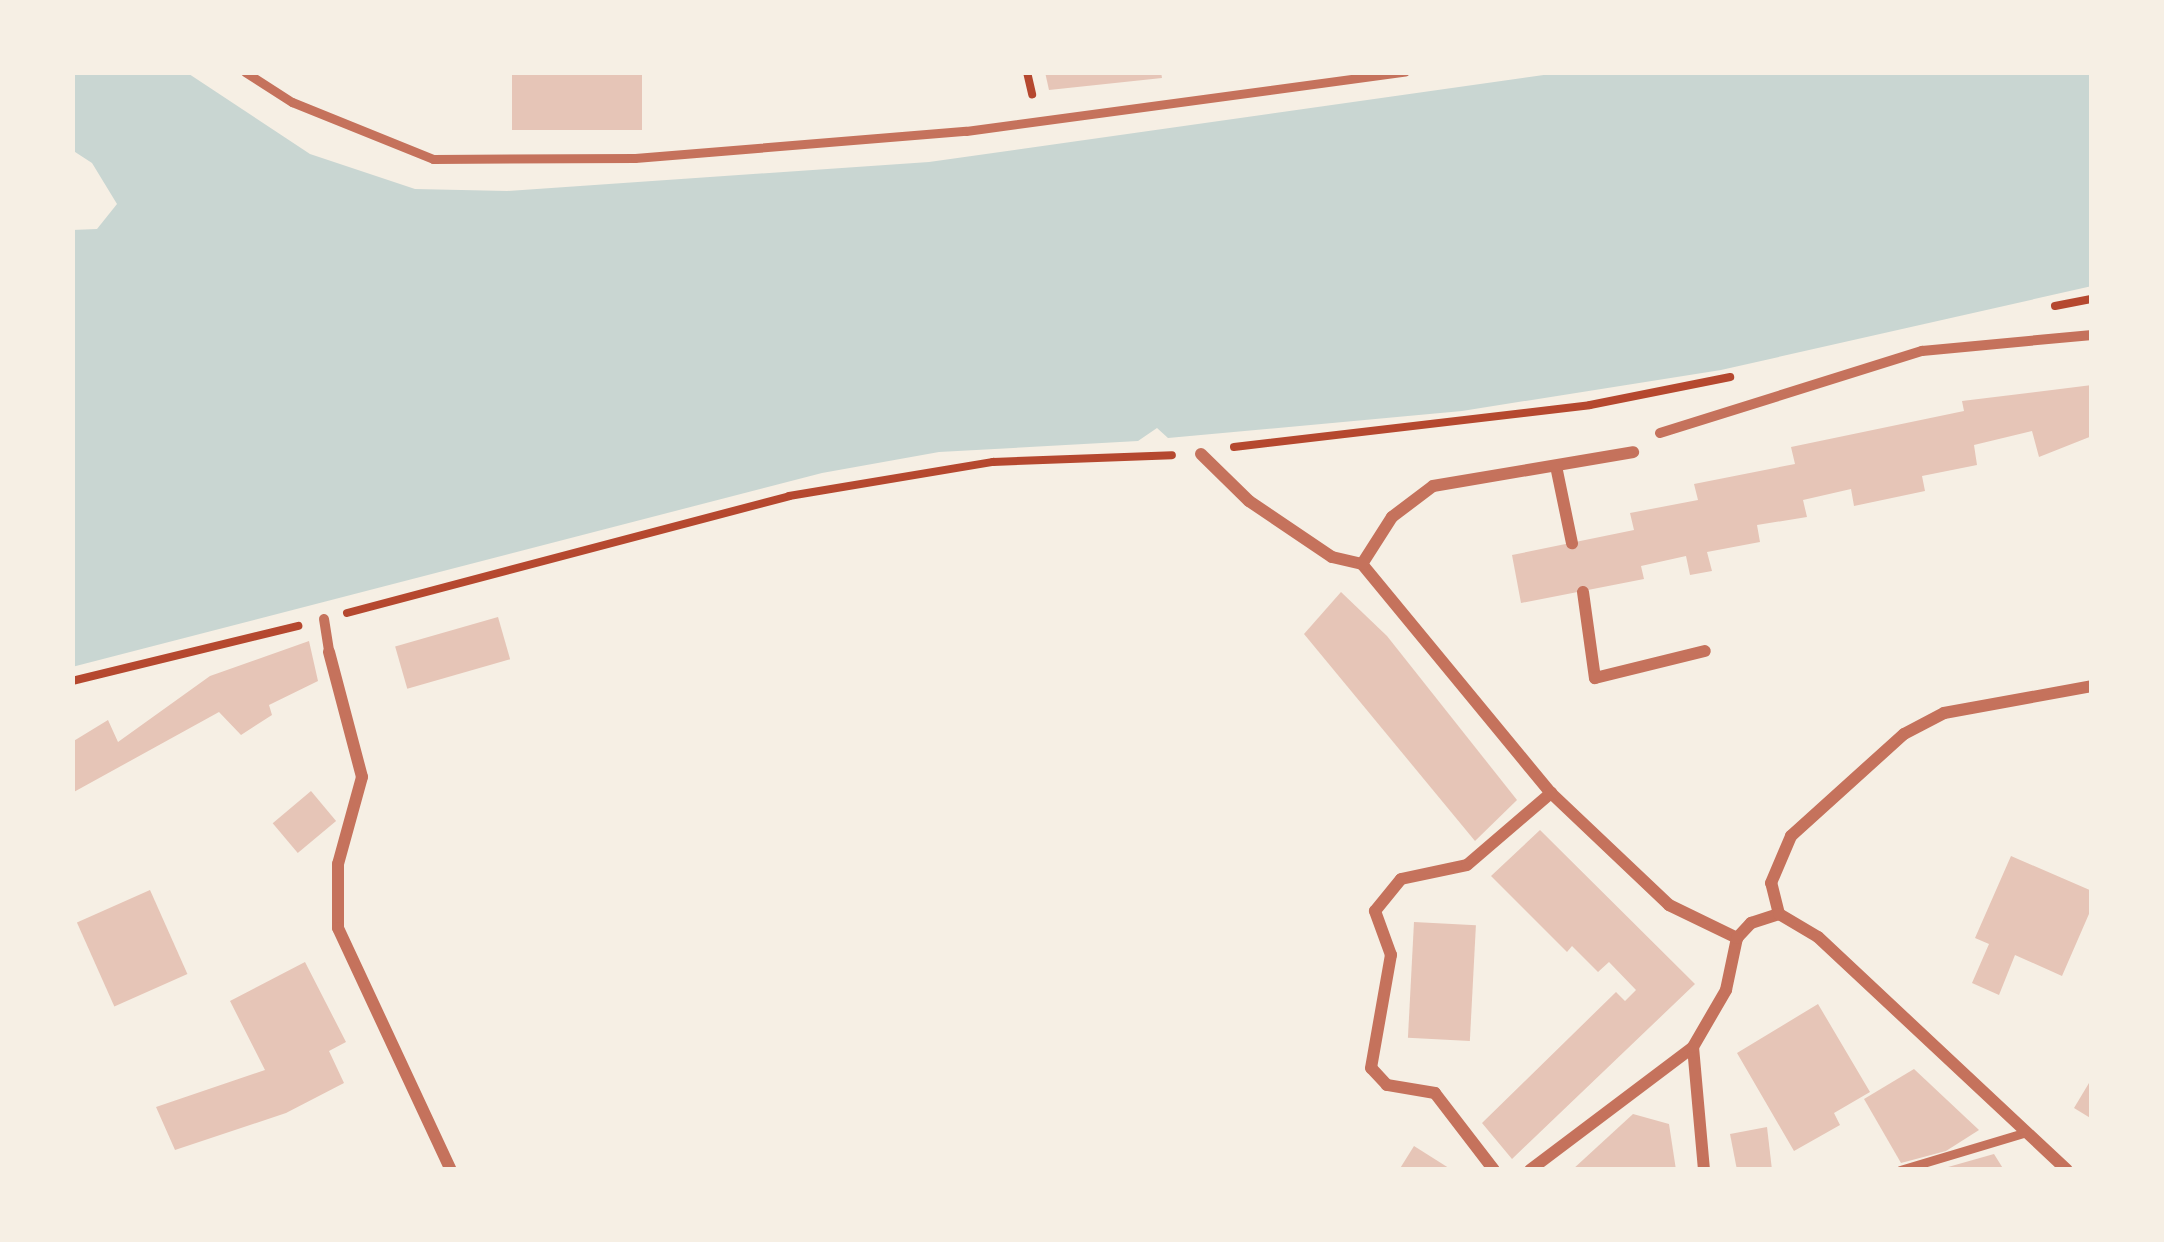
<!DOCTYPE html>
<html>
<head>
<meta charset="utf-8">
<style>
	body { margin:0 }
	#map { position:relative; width:2164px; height:1242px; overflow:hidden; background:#f6efe4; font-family:Helvetica,sans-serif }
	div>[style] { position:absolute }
	.water>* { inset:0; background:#c9d6d2 }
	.building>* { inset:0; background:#e6c5b7; transform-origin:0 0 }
	.path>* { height:8px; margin:-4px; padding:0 4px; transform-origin:4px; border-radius:4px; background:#b5482f }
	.service>* { height:9px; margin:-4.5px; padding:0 4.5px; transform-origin:4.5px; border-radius:4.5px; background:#c5725c }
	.pedestrian>* { height:10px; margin:-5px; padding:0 5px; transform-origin:5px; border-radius:5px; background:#c5725c }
	.minor>* { height:12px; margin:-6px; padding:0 6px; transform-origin:6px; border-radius:6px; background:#c5725c }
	span { translate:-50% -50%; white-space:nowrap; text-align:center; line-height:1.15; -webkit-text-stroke:9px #f6efe4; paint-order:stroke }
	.frame { position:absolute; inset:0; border:75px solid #f6efe4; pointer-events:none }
</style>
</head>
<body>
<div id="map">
	<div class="water">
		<i style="clip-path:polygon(72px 72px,186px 72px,310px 154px,415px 189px,507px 191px,929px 162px,1565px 72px,2092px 72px,2092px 286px,1721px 370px,1462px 411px,1168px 438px,1157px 428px,1138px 441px,939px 452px,822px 473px,72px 667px,72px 230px,97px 229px,117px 204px,92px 163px,72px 150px)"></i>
	</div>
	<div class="building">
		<i style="left:512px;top:72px;width:130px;height:58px"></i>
		<i style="clip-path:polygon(1045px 72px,1161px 72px,1162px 78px,1049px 90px)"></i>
		<i style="clip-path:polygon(2092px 385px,2092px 436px,2039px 457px,2032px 431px,1974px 445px,1977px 465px,1922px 476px,1925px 491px,1854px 506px,1851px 489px,1803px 500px,1807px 517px,1757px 525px,1760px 542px,1707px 552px,1712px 571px,1690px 575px,1686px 556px,1641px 566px,1644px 579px,1521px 603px,1512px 555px,1634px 530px,1630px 513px,1698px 500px,1694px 484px,1795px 464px,1791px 447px,1964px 411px,1962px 401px)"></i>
		<i style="clip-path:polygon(1341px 592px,1387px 636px,1517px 800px,1475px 841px,1304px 634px)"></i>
		<i style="left:498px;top:617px;width:44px;height:107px;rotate:74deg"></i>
		<i style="clip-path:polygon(309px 641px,318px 681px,269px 705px,272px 715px,241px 735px,219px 712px,72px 793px,72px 742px,108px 720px,118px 742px,210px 676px)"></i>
		<i style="left:311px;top:791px;width:39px;height:50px;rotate:50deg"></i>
		<i style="clip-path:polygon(1540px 830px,1695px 984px,1512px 1159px,1482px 1123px,1616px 992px,1625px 1001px,1636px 990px,1609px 962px,1598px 972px,1572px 946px,1567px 952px,1491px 876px)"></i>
		<i style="clip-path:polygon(2011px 856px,2092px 891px,2092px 907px,2062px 976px,2015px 955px,1999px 995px,1972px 983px,1989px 944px,1975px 938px)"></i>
		<i style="left:150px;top:890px;width:92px;height:80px;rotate:66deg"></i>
		<i style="left:1414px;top:922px;width:62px;height:116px;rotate:3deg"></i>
		<i style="clip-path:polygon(305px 962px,346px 1042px,329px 1051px,344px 1083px,286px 1113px,175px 1150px,156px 1107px,265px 1070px,230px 1001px)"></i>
		<i style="clip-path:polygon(1818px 1004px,1870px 1092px,1834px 1113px,1840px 1125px,1794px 1151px,1737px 1053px)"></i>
		<i style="clip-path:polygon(1914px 1069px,1979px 1130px,1946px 1151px,1901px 1163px,1864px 1099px)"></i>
		<i style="clip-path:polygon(2092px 1078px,2092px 1119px,2074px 1108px)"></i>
		<i style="clip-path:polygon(1633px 1114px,1669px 1124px,1676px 1170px,1572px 1170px)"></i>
		<i style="clip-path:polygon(1767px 1127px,1772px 1170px,1737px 1170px,1730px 1134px)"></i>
		<i style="clip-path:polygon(1414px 1146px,1452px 1170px,1399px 1170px)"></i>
		<i style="clip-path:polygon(1994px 1154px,2004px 1170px,1941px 1170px,1941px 1169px)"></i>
	</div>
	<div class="path">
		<i style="left:1027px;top:72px;width:23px;rotate:77deg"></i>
		<i style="left:2055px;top:306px;width:38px;rotate:-11deg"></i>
		<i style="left:1234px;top:447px;width:358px;rotate:-6.7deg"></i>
		<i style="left:1590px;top:405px;width:143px;rotate:-11.3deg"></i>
		<i style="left:347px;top:613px;width:457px;rotate:-14.8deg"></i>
		<i style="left:789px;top:496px;width:207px;rotate:-9.5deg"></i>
		<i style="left:993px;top:462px;width:179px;rotate:-2.2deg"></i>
		<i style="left:72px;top:681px;width:233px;rotate:-13.7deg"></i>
	</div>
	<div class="service">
		<i style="left:245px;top:72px;width:56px;rotate:32.6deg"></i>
		<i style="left:292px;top:102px;width:152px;rotate:22deg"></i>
		<i style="left:433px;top:159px;width:202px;rotate:-0.3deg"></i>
		<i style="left:635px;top:158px;width:332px;rotate:-4.7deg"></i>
		<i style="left:966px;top:131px;width:443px;rotate:-7.7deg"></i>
		<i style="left:1900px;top:1170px;width:128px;rotate:-16.7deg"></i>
	</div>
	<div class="pedestrian">
		<i style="left:1660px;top:433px;width:275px;rotate:-17.4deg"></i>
		<i style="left:1922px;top:351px;width:171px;rotate:-5.4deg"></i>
		<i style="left:324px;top:619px;width:33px;rotate:81deg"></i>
	</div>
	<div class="minor">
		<i style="left:1201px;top:454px;width:67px;rotate:44.4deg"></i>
		<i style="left:1249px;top:501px;width:100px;rotate:34deg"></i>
		<i style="left:1332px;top:557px;width:31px;rotate:13deg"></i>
		<i style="left:1362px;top:564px;width:297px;rotate:50.5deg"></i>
		<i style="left:1551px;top:793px;width:163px;rotate:43.5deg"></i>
		<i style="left:1669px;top:905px;width:76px;rotate:25.9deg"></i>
		<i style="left:1556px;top:466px;width:79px;rotate:78.3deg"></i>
		<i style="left:1362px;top:564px;width:56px;rotate:-57.4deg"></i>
		<i style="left:1392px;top:517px;width:51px;rotate:-37.1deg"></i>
		<i style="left:1433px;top:486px;width:203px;rotate:-9.6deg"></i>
		<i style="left:1583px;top:592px;width:87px;rotate:82.1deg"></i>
		<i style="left:1595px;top:678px;width:113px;rotate:-13.8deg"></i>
		<i style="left:329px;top:652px;width:129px;rotate:75.2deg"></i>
		<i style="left:362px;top:777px;width:90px;rotate:105.4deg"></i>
		<i style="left:338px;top:864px;width:64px;rotate:90deg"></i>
		<i style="left:338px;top:928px;width:267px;rotate:65deg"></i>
		<i style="left:1779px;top:914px;width:32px;rotate:-104deg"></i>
		<i style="left:1771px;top:883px;width:51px;rotate:-66.9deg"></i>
		<i style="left:1791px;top:836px;width:152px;rotate:-42.1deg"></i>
		<i style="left:1904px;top:734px;width:45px;rotate:-27.7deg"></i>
		<i style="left:1944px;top:713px;width:150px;rotate:-10.3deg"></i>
		<i style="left:1494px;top:1170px;width:97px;rotate:-127.5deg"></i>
		<i style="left:1435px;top:1093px;width:49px;rotate:-170.5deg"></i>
		<i style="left:1387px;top:1085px;width:23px;rotate:-133deg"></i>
		<i style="left:1371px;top:1068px;width:115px;rotate:-80deg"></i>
		<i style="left:1391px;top:955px;width:47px;rotate:-110deg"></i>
		<i style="left:1375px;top:911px;width:41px;rotate:-50.9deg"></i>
		<i style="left:1401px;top:879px;width:67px;rotate:-12deg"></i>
		<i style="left:1467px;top:865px;width:111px;rotate:-40.6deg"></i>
		<i style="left:1530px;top:1170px;width:204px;rotate:-37deg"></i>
		<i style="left:1704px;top:1170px;width:123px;rotate:-95.1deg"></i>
		<i style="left:1693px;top:1047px;width:66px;rotate:-59.9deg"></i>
		<i style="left:1726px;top:990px;width:53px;rotate:-78.1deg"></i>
		<i style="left:1737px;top:938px;width:21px;rotate:-47deg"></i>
		<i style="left:1751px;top:923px;width:29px;rotate:-18deg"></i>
		<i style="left:1779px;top:914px;width:45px;rotate:30.5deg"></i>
		<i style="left:1818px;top:937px;width:341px;rotate:43.1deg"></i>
	</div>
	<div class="frame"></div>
</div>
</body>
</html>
